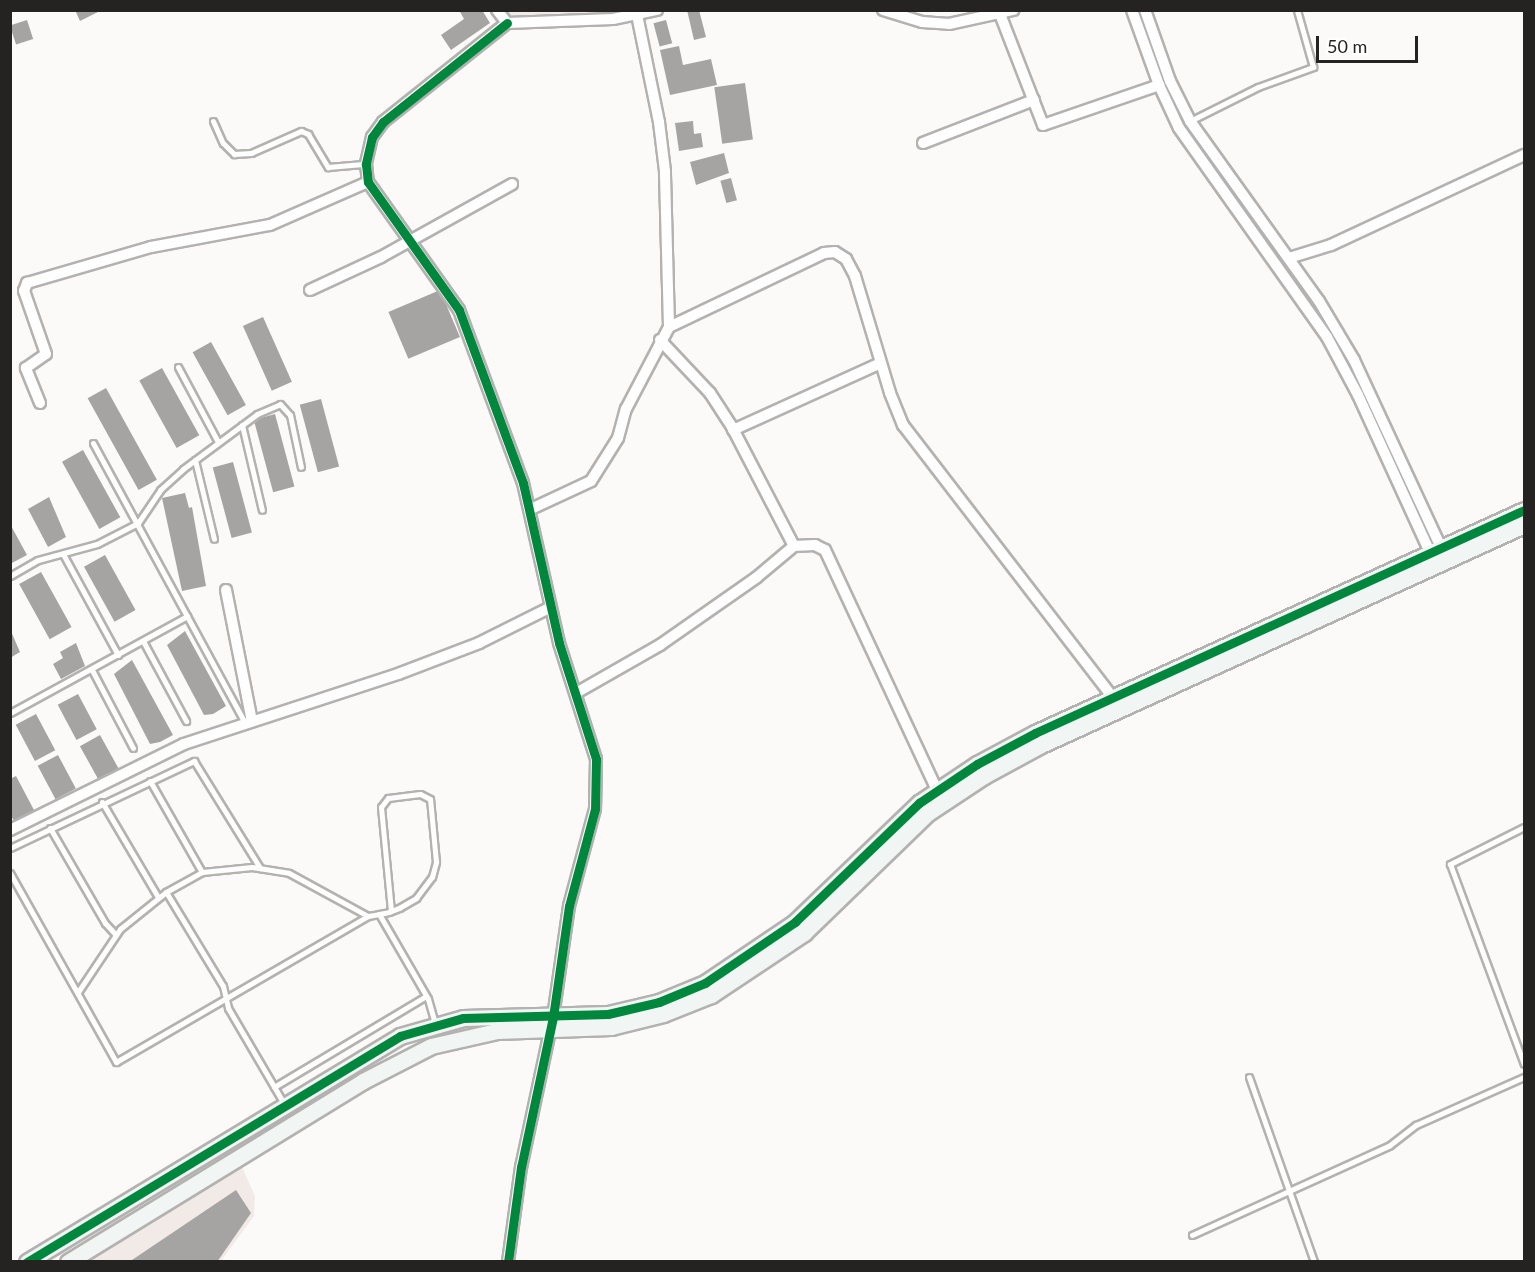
<!DOCTYPE html>
<html>
<head>
<meta charset="utf-8">
<style>
	body { margin:0 }
	#map { position:relative; width:1535px; height:1272px; overflow:hidden; background:#fcfaf8; font-family:Lato,sans-serif }
	div>[style] { position:absolute }
	.built>* { inset:0; background:#f1eae7 }
	.building>* { inset:0; background:#a6a4a3; transform-origin:0 0 }
	.roads { filter:drop-shadow(2px 0 #b3b2b0) drop-shadow(-2px 0 #b3b2b0) drop-shadow(0 2px #b3b2b0) drop-shadow(0 -2px #b3b2b0) }
	.lane>* { height:5px; margin:-2.5px; padding:0 2.5px; transform-origin:2.5px; border-radius:2.5px; background:#fffefe }
	.street>* { height:10px; margin:-5px; padding:0 5px; transform-origin:5px; border-radius:5px; background:#fffefe }
	.secondary>* { height:15px; margin:-7.5px; padding:0 7.5px; transform-origin:7.5px; border-radius:7.5px; background:#f1f5f4 }
	.cycleway>* { height:9px; margin:-4.5px; padding:0 4.5px; transform-origin:4.5px; border-radius:4.5px; background:#00873e }
	span { translate:-50% -50%; white-space:nowrap; text-align:center; line-height:1.15; -webkit-text-stroke:6px #fff; paint-order:stroke }
	.frame { position:absolute; inset:0; border:12px solid #252322; pointer-events:none }
	.scale { position:absolute; left:1316px; top:36px; width:102px; height:27px; box-sizing:border-box; border:3px solid #252322; border-top:0; padding-left:8px; font-size:18px; line-height:21px; white-space:nowrap; color:#252322; -webkit-text-stroke:4px #fff; paint-order:stroke }
</style>
</head>
<body>
<div id="map">
	<div class="built">
		<i style="clip-path:polygon(507px 11px,618px 11px,514px 18px)"></i>
		<i style="clip-path:polygon(241px 1165px,255px 1196px,254px 1216px,221px 1261px,86px 1262px)"></i>
	</div>
	<div class="building">
		<i style="clip-path:polygon(75px 10px,102px 10px,80px 21px)"></i>
		<i style="clip-path:polygon(459px 10px,482px 10px,490px 23px,451px 50px,441px 35px,464px 19px)"></i>
		<i style="clip-path:polygon(687px 10px,699px 10px,706px 37px,694px 40px)"></i>
		<i style="left:27px;top:20px;width:20px;height:18px;rotate:72deg"></i>
		<i style="left:666px;top:20px;width:24px;height:13px;rotate:75deg"></i>
		<i style="clip-path:polygon(679px 46px,683px 65px,711px 59px,717px 85px,670px 95px,660px 50px)"></i>
		<i style="left:745px;top:83px;width:57px;height:31px;rotate:82deg"></i>
		<i style="clip-path:polygon(693px 121px,694px 134px,701px 133px,703px 147px,679px 151px,675px 123px)"></i>
		<i style="clip-path:polygon(724px 153px,729px 173px,696px 185px,690px 162px)"></i>
		<i style="left:731px;top:178px;width:23px;height:11px;rotate:75deg"></i>
		<i style="left:440px;top:290px;width:51px;height:56px;rotate:67deg"></i>
		<i style="left:263px;top:317px;width:71px;height:22px;rotate:66deg"></i>
		<i style="left:211px;top:342px;width:72px;height:21px;rotate:61deg"></i>
		<i style="left:162px;top:368px;width:77px;height:26px;rotate:61deg"></i>
		<i style="left:106px;top:388px;width:105px;height:21px;rotate:61deg"></i>
		<i style="left:321px;top:399px;width:70px;height:22px;rotate:75deg"></i>
		<i style="left:275px;top:414px;width:75px;height:22px;rotate:75deg"></i>
		<i style="left:83px;top:450px;width:77px;height:24px;rotate:61deg"></i>
		<i style="left:233px;top:462px;width:73px;height:21px;rotate:75deg"></i>
		<i style="clip-path:polygon(185px 493px,189px 508px,192px 507px,206px 586px,182px 591px,162px 498px)"></i>
		<i style="clip-path:polygon(49px 497px,66px 537px,48px 547px,28px 509px)"></i>
		<i style="clip-path:polygon(10px 524px,27px 555px,10px 564px)"></i>
		<i style="left:105px;top:555px;width:63px;height:24px;rotate:61deg"></i>
		<i style="left:41px;top:572px;width:63px;height:25px;rotate:61deg"></i>
		<i style="clip-path:polygon(10px 629px,20px 652px,10px 658px)"></i>
		<i style="clip-path:polygon(185px 631px,226px 706px,213px 714px,204px 715px,167px 645px)"></i>
		<i style="clip-path:polygon(76px 643px,85px 666px,61px 679px,53px 664px,63px 658px,60px 652px)"></i>
		<i style="clip-path:polygon(132px 660px,173px 735px,160px 742px,150px 744px,114px 674px)"></i>
		<i style="left:78px;top:694px;width:40px;height:23px;rotate:62deg"></i>
		<i style="left:36px;top:714px;width:41px;height:23px;rotate:62deg"></i>
		<i style="left:100px;top:735px;width:39px;height:23px;rotate:61deg"></i>
		<i style="left:58px;top:755px;width:38px;height:23px;rotate:62deg"></i>
		<i style="clip-path:polygon(16px 776px,34px 810px,14px 821px,10px 814px,10px 779px)"></i>
		<i style="clip-path:polygon(236px 1190px,251px 1213px,217px 1262px,129px 1262px)"></i>
	</div>
	<div class="roads">
		<div class="lane">
			<i style="left:213px;top:121px;width:24px;rotate:66deg"></i>
			<i style="left:223px;top:143px;width:16px;rotate:45deg"></i>
			<i style="left:234px;top:154px;width:17px;rotate:-3deg"></i>
			<i style="left:251px;top:153px;width:55px;rotate:-23.7deg"></i>
			<i style="left:301px;top:131px;width:8px;rotate:23deg"></i>
			<i style="left:308px;top:134px;width:39px;rotate:59deg"></i>
			<i style="left:328px;top:167px;width:38px;rotate:-5deg"></i>
			<i style="left:1190px;top:121px;width:76px;rotate:-26.6deg"></i>
			<i style="left:1258px;top:87px;width:59px;rotate:-20deg"></i>
			<i style="left:1313px;top:67px;width:59px;rotate:-105.7deg"></i>
			<i style="left:178px;top:367px;width:85px;rotate:61.9deg"></i>
			<i style="left:242px;top:425px;width:87px;rotate:76.8deg"></i>
			<i style="left:93px;top:443px;width:319px;rotate:61.5deg"></i>
			<i style="left:195px;top:460px;width:81px;rotate:76.5deg"></i>
			<i style="left:63px;top:554px;width:115px;rotate:61.4deg"></i>
			<i style="left:10px;top:576px;width:32px;rotate:-30deg"></i>
			<i style="left:38px;top:560px;width:61px;rotate:-15.2deg"></i>
			<i style="left:97px;top:544px;width:46px;rotate:-27.1deg"></i>
			<i style="left:138px;top:523px;width:40px;rotate:-56deg"></i>
			<i style="left:160px;top:490px;width:31px;rotate:-42deg"></i>
			<i style="left:183px;top:469px;width:92px;rotate:-36.6deg"></i>
			<i style="left:257px;top:414px;width:25px;rotate:-23deg"></i>
			<i style="left:280px;top:404px;width:15px;rotate:48deg"></i>
			<i style="left:290px;top:415px;width:53px;rotate:78.1deg"></i>
			<i style="left:143px;top:641px;width:91px;rotate:61.7deg"></i>
			<i style="left:92px;top:670px;width:88px;rotate:62.3deg"></i>
			<i style="left:10px;top:713px;width:202px;rotate:-28.7deg"></i>
			<i style="left:150px;top:781px;width:105px;rotate:60.3deg"></i>
			<i style="left:102px;top:802px;width:110px;rotate:59.5deg"></i>
			<i style="left:1524px;top:827px;width:83px;rotate:153.4deg"></i>
			<i style="left:1450px;top:864px;width:213px;rotate:69.7deg"></i>
			<i style="left:50px;top:828px;width:110px;rotate:59.9deg"></i>
			<i style="left:105px;top:923px;width:16px;rotate:47deg"></i>
			<i style="left:10px;top:848px;width:204px;rotate:-25.3deg"></i>
			<i style="left:194px;top:761px;width:126px;rotate:58.3deg"></i>
			<i style="left:10px;top:873px;width:217px;rotate:60.7deg"></i>
			<i style="left:116px;top:1062px;width:291px;rotate:-30.1deg"></i>
			<i style="left:368px;top:916px;width:11px;rotate:-10deg"></i>
			<i style="left:379px;top:914px;width:98px;rotate:60deg"></i>
			<i style="left:428px;top:999px;width:26px;rotate:74deg"></i>
			<i style="left:166px;top:892px;width:110px;rotate:58.8deg"></i>
			<i style="left:223px;top:986px;width:23px;rotate:77deg"></i>
			<i style="left:228px;top:1008px;width:111px;rotate:59.7deg"></i>
			<i style="left:379px;top:914px;width:10px;rotate:-11deg"></i>
			<i style="left:389px;top:912px;width:11px;rotate:-22deg"></i>
			<i style="left:399px;top:908px;width:20px;rotate:-30deg"></i>
			<i style="left:416px;top:898px;width:26px;rotate:-53deg"></i>
			<i style="left:432px;top:877px;width:16px;rotate:-75deg"></i>
			<i style="left:436px;top:862px;width:63px;rotate:-95.4deg"></i>
			<i style="left:430px;top:799px;width:11px;rotate:-153deg"></i>
			<i style="left:420px;top:794px;width:32px;rotate:173deg"></i>
			<i style="left:388px;top:798px;width:11px;rotate:128deg"></i>
			<i style="left:381px;top:807px;width:104px;rotate:84.5deg"></i>
			<i style="left:78px;top:992px;width:76px;rotate:-56.3deg"></i>
			<i style="left:120px;top:929px;width:59px;rotate:-38.8deg"></i>
			<i style="left:166px;top:892px;width:41px;rotate:-29.1deg"></i>
			<i style="left:202px;top:872px;width:50px;rotate:-5.7deg"></i>
			<i style="left:252px;top:867px;width:37px;rotate:9deg"></i>
			<i style="left:289px;top:873px;width:90px;rotate:28.6deg"></i>
			<i style="left:1249px;top:1077px;width:196px;rotate:70.6deg"></i>
			<i style="left:274px;top:1087px;width:177px;rotate:-30.9deg"></i>
			<i style="left:1192px;top:1235px;width:217px;rotate:-24.4deg"></i>
			<i style="left:1390px;top:1145px;width:33px;rotate:-38deg"></i>
			<i style="left:1416px;top:1125px;width:118px;rotate:-24deg"></i>
		</div>
		<div class="street">
			<i style="left:497px;top:10px;width:16px;rotate:52deg"></i>
			<i style="left:507px;top:23px;width:106px;rotate:-2.2deg"></i>
			<i style="left:613px;top:19px;width:45px;rotate:-11.6deg"></i>
			<i style="left:883px;top:10px;width:41px;rotate:17.1deg"></i>
			<i style="left:922px;top:22px;width:27px;rotate:4deg"></i>
			<i style="left:949px;top:24px;width:66px;rotate:-12.3deg"></i>
			<i style="left:1132px;top:10px;width:80px;rotate:70.2deg"></i>
			<i style="left:1159px;top:85px;width:47px;rotate:65.1deg"></i>
			<i style="left:1179px;top:128px;width:256px;rotate:54.7deg"></i>
			<i style="left:1327px;top:337px;width:66px;rotate:61.9deg"></i>
			<i style="left:1358px;top:395px;width:178px;rotate:65.4deg"></i>
			<i style="left:1145px;top:10px;width:75px;rotate:70.6deg"></i>
			<i style="left:1170px;top:81px;width:45px;rotate:63.4deg"></i>
			<i style="left:1190px;top:121px;width:221px;rotate:54.4deg"></i>
			<i style="left:1319px;top:301px;width:69px;rotate:59.3deg"></i>
			<i style="left:1354px;top:360px;width:212px;rotate:65.1deg"></i>
			<i style="left:1000px;top:14px;width:119px;rotate:68.8deg"></i>
			<i style="left:1043px;top:125px;width:123px;rotate:-19deg"></i>
			<i style="left:507px;top:23px;width:159px;rotate:141.4deg"></i>
			<i style="left:383px;top:122px;width:19px;rotate:126deg"></i>
			<i style="left:372px;top:137px;width:28px;rotate:103deg"></i>
			<i style="left:366px;top:164px;width:18px;rotate:84deg"></i>
			<i style="left:368px;top:182px;width:157px;rotate:54.6deg"></i>
			<i style="left:459px;top:310px;width:184px;rotate:69.7deg"></i>
			<i style="left:523px;top:483px;width:164px;rotate:77.3deg"></i>
			<i style="left:559px;top:643px;width:122px;rotate:72.3deg"></i>
			<i style="left:596px;top:759px;width:50px;rotate:91.1deg"></i>
			<i style="left:595px;top:809px;width:100px;rotate:105deg"></i>
			<i style="left:569px;top:906px;width:112px;rotate:98.2deg"></i>
			<i style="left:553px;top:1017px;width:153px;rotate:102deg"></i>
			<i style="left:521px;top:1167px;width:96px;rotate:97.8deg"></i>
			<i style="left:923px;top:143px;width:119px;rotate:-21.2deg"></i>
			<i style="left:1289px;top:258px;width:44px;rotate:-17.2deg"></i>
			<i style="left:1331px;top:245px;width:213px;rotate:-25deg"></i>
			<i style="left:310px;top:290px;width:78px;rotate:-24.9deg"></i>
			<i style="left:381px;top:257px;width:150px;rotate:-29.1deg"></i>
			<i style="left:669px;top:327px;width:172px;rotate:-25.5deg"></i>
			<i style="left:824px;top:253px;width:11px;rotate:-5deg"></i>
			<i style="left:835px;top:252px;width:13px;rotate:32deg"></i>
			<i style="left:846px;top:259px;width:19px;rotate:62deg"></i>
			<i style="left:855px;top:276px;width:122px;rotate:73.3deg"></i>
			<i style="left:890px;top:393px;width:35px;rotate:68deg"></i>
			<i style="left:903px;top:425px;width:344px;rotate:52.4deg"></i>
			<i style="left:660px;top:340px;width:73px;rotate:46.7deg"></i>
			<i style="left:710px;top:393px;width:40px;rotate:57.1deg"></i>
			<i style="left:732px;top:427px;width:134px;rotate:62.5deg"></i>
			<i style="left:40px;top:403px;width:38px;rotate:-112deg"></i>
			<i style="left:26px;top:368px;width:24px;rotate:-35deg"></i>
			<i style="left:46px;top:354px;width:67px;rotate:-109.2deg"></i>
			<i style="left:24px;top:291px;width:9px;rotate:-69deg"></i>
			<i style="left:27px;top:283px;width:129px;rotate:-16.2deg"></i>
			<i style="left:151px;top:247px;width:121px;rotate:-10.5deg"></i>
			<i style="left:270px;top:225px;width:107px;rotate:-23.7deg"></i>
			<i style="left:733px;top:430px;width:162px;rotate:-24.4deg"></i>
			<i style="left:531px;top:509px;width:66px;rotate:-25deg"></i>
			<i style="left:591px;top:481px;width:51px;rotate:-57.9deg"></i>
			<i style="left:618px;top:438px;width:30px;rotate:-75deg"></i>
			<i style="left:626px;top:409px;width:93px;rotate:-62.3deg"></i>
			<i style="left:669px;top:327px;width:156px;rotate:-91.5deg"></i>
			<i style="left:665px;top:171px;width:49px;rotate:-97deg"></i>
			<i style="left:659px;top:122px;width:109px;rotate:-101.6deg"></i>
			<i style="left:226px;top:590px;width:134px;rotate:78.8deg"></i>
			<i style="left:576px;top:693px;width:97px;rotate:-29.7deg"></i>
			<i style="left:660px;top:645px;width:118px;rotate:-35deg"></i>
			<i style="left:757px;top:577px;width:48px;rotate:-40deg"></i>
			<i style="left:794px;top:546px;width:21px;rotate:-3deg"></i>
			<i style="left:815px;top:545px;width:11px;rotate:27deg"></i>
			<i style="left:825px;top:550px;width:265px;rotate:65deg"></i>
			<i style="left:10px;top:830px;width:194px;rotate:-26.3deg"></i>
			<i style="left:184px;top:744px;width:225px;rotate:-18.1deg"></i>
			<i style="left:398px;top:674px;width:87px;rotate:-20.9deg"></i>
			<i style="left:479px;top:643px;width:80px;rotate:-26.6deg"></i>
		</div>
		<div class="secondary">
			<i style="left:27px;top:1262px;width:436px;rotate:-31.2deg"></i>
			<i style="left:400px;top:1036px;width:66px;rotate:-15.9deg"></i>
			<i style="left:463px;top:1018px;width:145px;rotate:-1.6deg"></i>
			<i style="left:608px;top:1014px;width:52px;rotate:-13.2deg"></i>
			<i style="left:659px;top:1002px;width:50px;rotate:-22.4deg"></i>
			<i style="left:705px;top:983px;width:109px;rotate:-34.1deg"></i>
			<i style="left:795px;top:922px;width:172px;rotate:-43.8deg"></i>
			<i style="left:919px;top:803px;width:70px;rotate:-33.9deg"></i>
			<i style="left:977px;top:764px;width:66px;rotate:-28.1deg"></i>
			<i style="left:1035px;top:733px;width:537px;rotate:-24.51deg"></i>
			<i style="left:68px;top:1262px;width:346px;rotate:-31.5deg"></i>
			<i style="left:363px;top:1081px;width:76px;rotate:-27.2deg"></i>
			<i style="left:431px;top:1046px;width:68px;rotate:-12.8deg"></i>
			<i style="left:497px;top:1031px;width:114px;rotate:-2deg"></i>
			<i style="left:611px;top:1027px;width:54px;rotate:-14deg"></i>
			<i style="left:663px;top:1014px;width:52px;rotate:-21.6deg"></i>
			<i style="left:711px;top:995px;width:112px;rotate:-33.7deg"></i>
			<i style="left:804px;top:933px;width:173px;rotate:-44.1deg"></i>
			<i style="left:928px;top:813px;width:67px;rotate:-33.5deg"></i>
			<i style="left:984px;top:776px;width:65px;rotate:-28.5deg"></i>
			<i style="left:1041px;top:745px;width:531px;rotate:-24.49deg"></i>
		</div>
	</div>
	<div class="cycleway">
		<i style="left:507px;top:23px;width:159px;rotate:141.4deg"></i>
		<i style="left:383px;top:122px;width:19px;rotate:126deg"></i>
		<i style="left:372px;top:137px;width:28px;rotate:103deg"></i>
		<i style="left:366px;top:164px;width:18px;rotate:84deg"></i>
		<i style="left:368px;top:182px;width:157px;rotate:54.6deg"></i>
		<i style="left:459px;top:310px;width:184px;rotate:69.7deg"></i>
		<i style="left:523px;top:483px;width:164px;rotate:77.3deg"></i>
		<i style="left:559px;top:643px;width:122px;rotate:72.3deg"></i>
		<i style="left:596px;top:759px;width:50px;rotate:91.1deg"></i>
		<i style="left:595px;top:809px;width:100px;rotate:105deg"></i>
		<i style="left:569px;top:906px;width:112px;rotate:98.2deg"></i>
		<i style="left:553px;top:1017px;width:153px;rotate:102deg"></i>
		<i style="left:521px;top:1167px;width:96px;rotate:97.8deg"></i>
		<i style="left:27px;top:1262px;width:436px;rotate:-31.2deg"></i>
		<i style="left:400px;top:1036px;width:66px;rotate:-15.9deg"></i>
		<i style="left:463px;top:1018px;width:145px;rotate:-1.6deg"></i>
		<i style="left:608px;top:1014px;width:52px;rotate:-13.2deg"></i>
		<i style="left:659px;top:1002px;width:50px;rotate:-22.4deg"></i>
		<i style="left:705px;top:983px;width:109px;rotate:-34.1deg"></i>
		<i style="left:795px;top:922px;width:172px;rotate:-43.8deg"></i>
		<i style="left:919px;top:803px;width:70px;rotate:-33.9deg"></i>
		<i style="left:977px;top:764px;width:66px;rotate:-28.1deg"></i>
		<i style="left:1035px;top:733px;width:537px;rotate:-24.51deg"></i>
	</div>
	<div class="frame"></div>
	<div class="scale">50 m</div>
</div>
</body>
</html>
